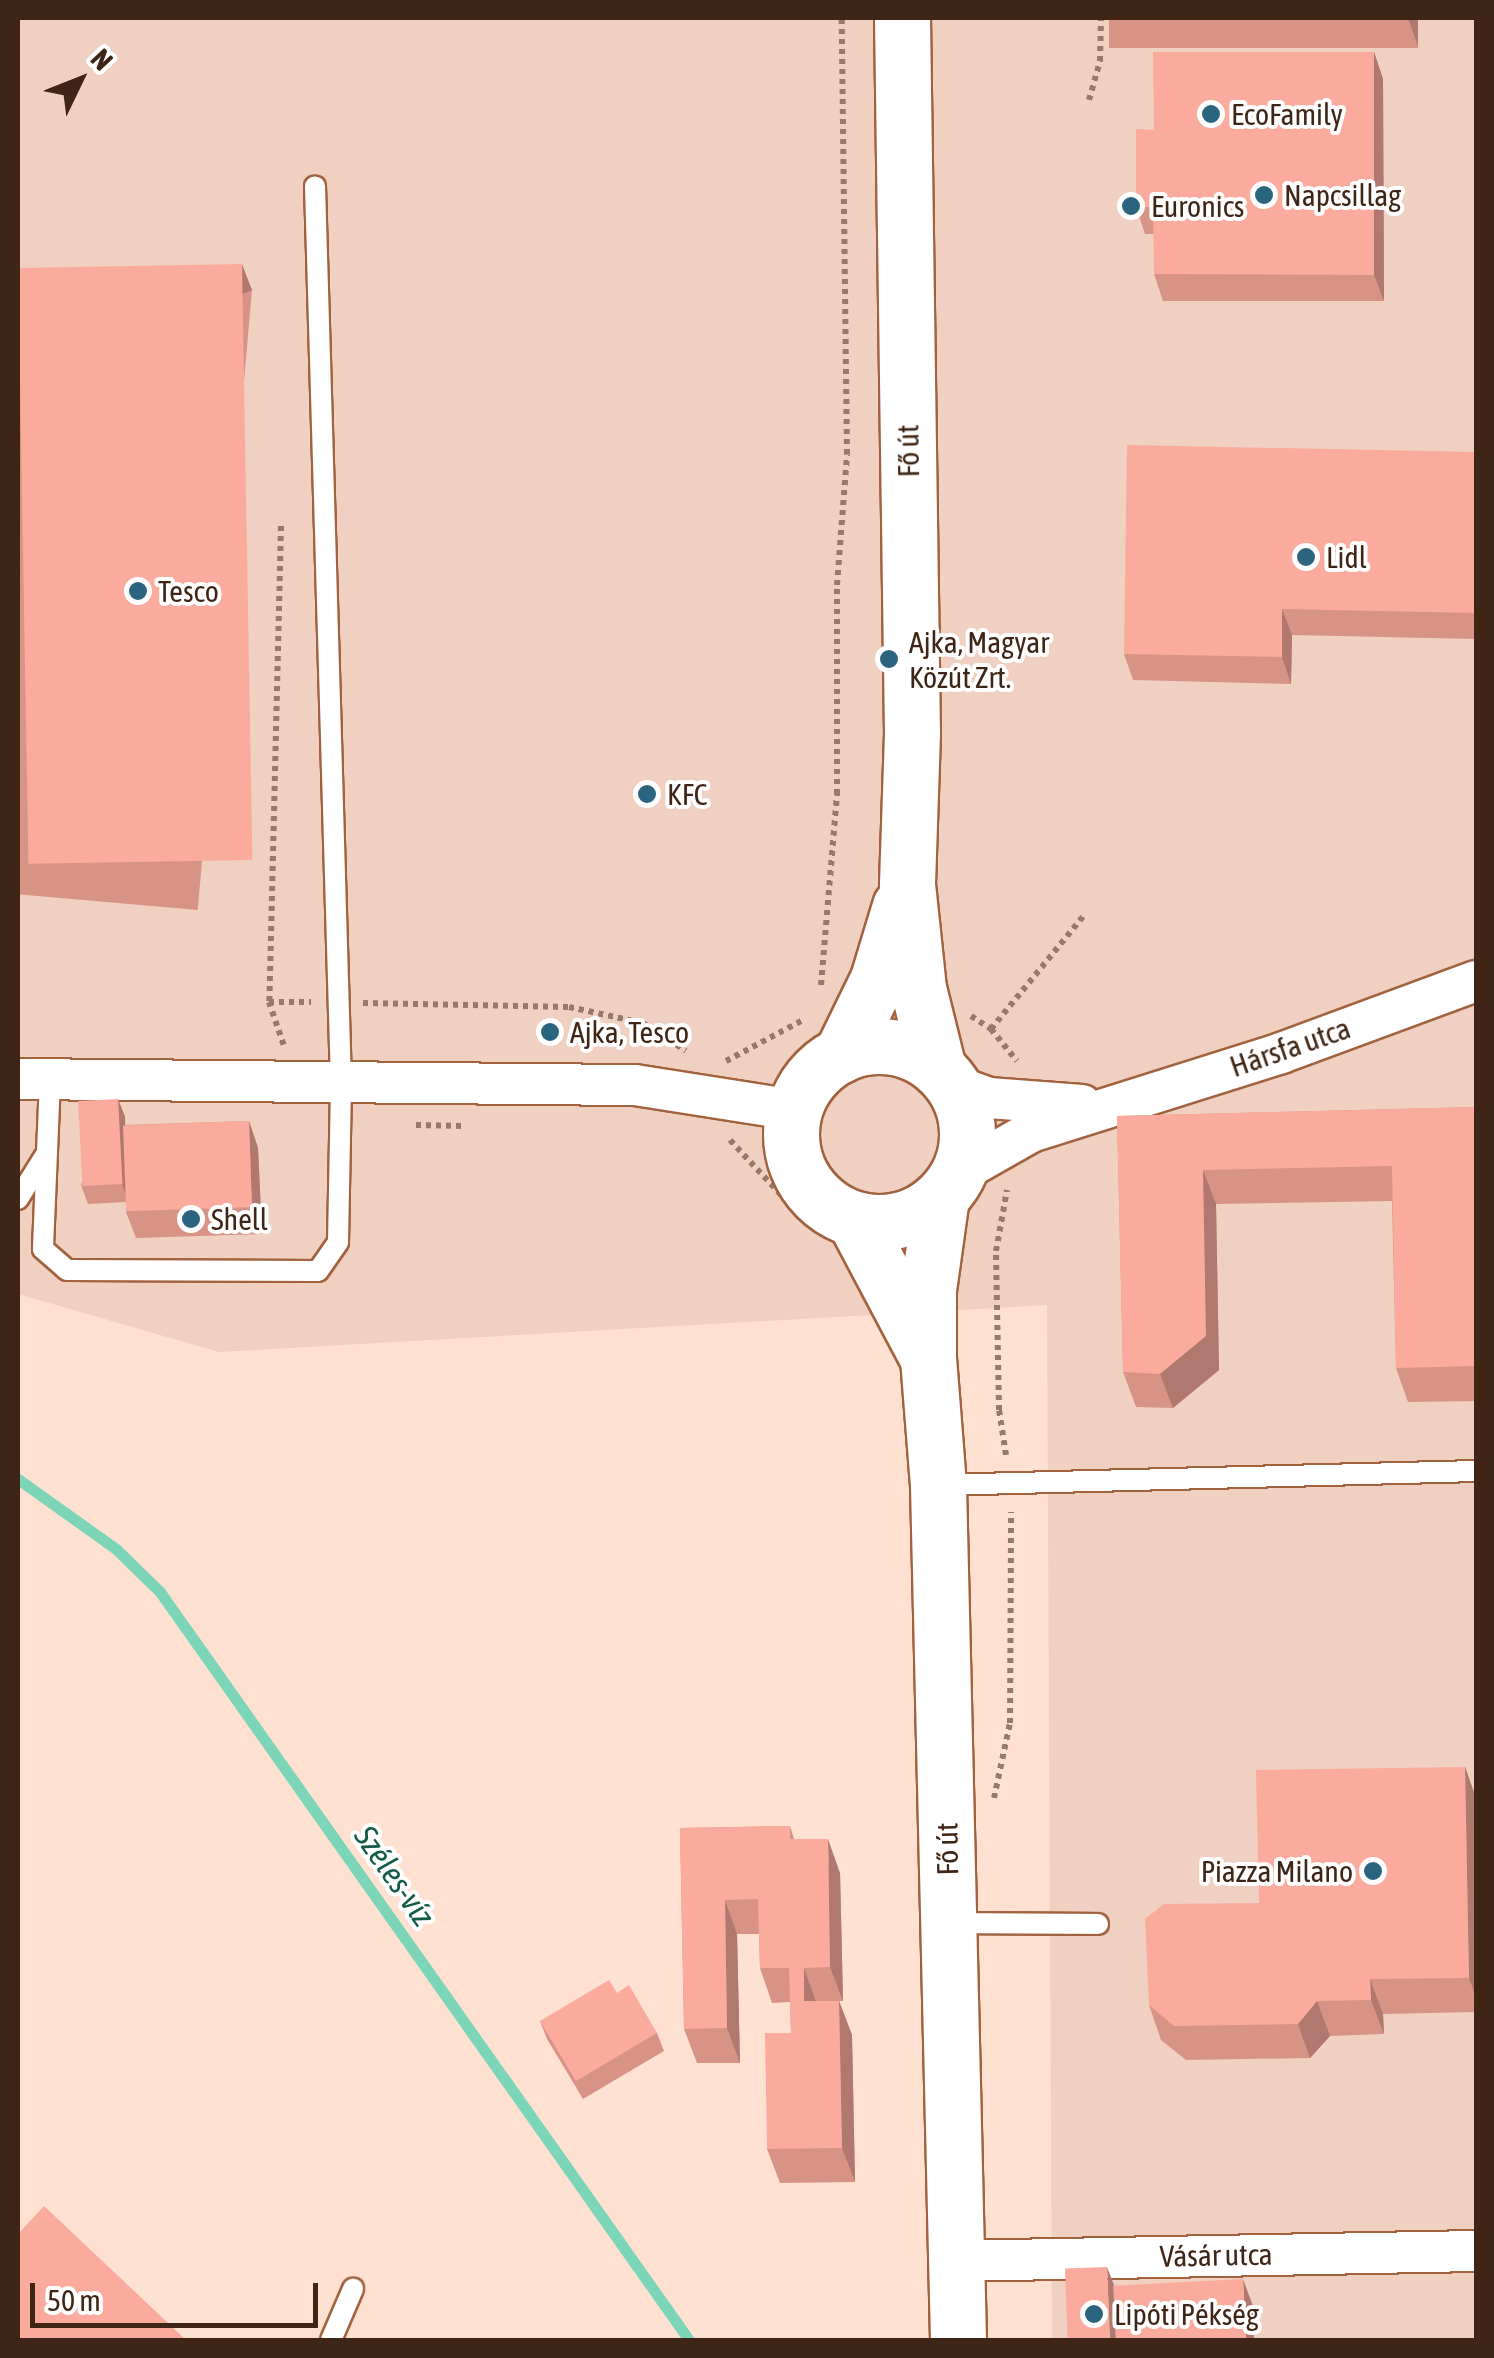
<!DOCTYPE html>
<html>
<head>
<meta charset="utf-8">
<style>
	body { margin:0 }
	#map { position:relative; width:1494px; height:2358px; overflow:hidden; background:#fee1d1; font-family:"Asap Condensed",sans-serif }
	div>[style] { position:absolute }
	.built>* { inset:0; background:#f0d0c0 }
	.stream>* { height:11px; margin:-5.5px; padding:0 5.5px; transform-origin:5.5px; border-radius:5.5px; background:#7cd5b7 }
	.path>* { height:6px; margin-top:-3px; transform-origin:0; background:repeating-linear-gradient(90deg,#967b6b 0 5px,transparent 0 10px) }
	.roads { filter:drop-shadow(2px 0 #a2623e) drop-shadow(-2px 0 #a2623e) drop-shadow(0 2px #a2623e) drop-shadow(0 -2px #a2623e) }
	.lane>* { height:20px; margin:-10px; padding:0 10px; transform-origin:10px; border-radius:10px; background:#fff }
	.street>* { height:40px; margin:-20px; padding:0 20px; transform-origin:20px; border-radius:20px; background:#fff }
	.secondary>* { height:55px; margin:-27.5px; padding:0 27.5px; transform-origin:27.5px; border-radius:27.5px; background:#fff }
	.secondary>.ring { margin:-27.5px; padding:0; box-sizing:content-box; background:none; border:55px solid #fff; border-radius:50% }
	.wall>* { inset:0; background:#d89387; transform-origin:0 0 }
	.shaded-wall>* { inset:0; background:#b0786e; transform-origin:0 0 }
	.building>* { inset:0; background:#fbab9d; transform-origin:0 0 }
	.dots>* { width:28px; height:28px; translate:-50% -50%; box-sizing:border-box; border:5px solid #fff; border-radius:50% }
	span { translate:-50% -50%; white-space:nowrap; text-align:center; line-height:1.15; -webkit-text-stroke:8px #fff; paint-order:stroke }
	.poi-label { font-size:30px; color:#3f2515 }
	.left { translate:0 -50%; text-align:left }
	.right { translate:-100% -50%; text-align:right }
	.street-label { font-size:30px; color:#3f2515 }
	.water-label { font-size:32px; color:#125b47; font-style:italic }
	.frame { position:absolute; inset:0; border:20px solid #3f2515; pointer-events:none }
	.north { position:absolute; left:30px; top:30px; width:100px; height:100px; -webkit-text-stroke:8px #fff; paint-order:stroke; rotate:47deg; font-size:28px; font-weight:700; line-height:40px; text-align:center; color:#3f2515 }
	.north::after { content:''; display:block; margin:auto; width:35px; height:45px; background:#3f2515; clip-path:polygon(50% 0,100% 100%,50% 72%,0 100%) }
	.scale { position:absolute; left:30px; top:2283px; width:288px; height:45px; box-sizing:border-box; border:5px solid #3f2515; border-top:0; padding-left:12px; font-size:30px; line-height:35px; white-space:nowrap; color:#3f2515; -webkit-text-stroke:8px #fff; paint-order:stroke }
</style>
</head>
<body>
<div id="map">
	<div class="built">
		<i style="clip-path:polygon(18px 18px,1476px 18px,1476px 2340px,1052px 2340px,1047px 1305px,219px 1352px,18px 1294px)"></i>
	</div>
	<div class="stream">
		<i style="left:18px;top:1479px;width:120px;rotate:35.5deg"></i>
		<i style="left:116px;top:1549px;width:62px;rotate:44.3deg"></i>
		<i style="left:160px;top:1592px;width:916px;rotate:54.73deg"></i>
	</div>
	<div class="path">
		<i style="left:1089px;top:100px;width:41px;rotate:-74.2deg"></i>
		<i style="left:1100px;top:61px;width:43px;rotate:-88.7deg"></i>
		<i style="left:281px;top:526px;width:476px;rotate:91.4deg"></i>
		<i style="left:269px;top:1002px;width:46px;rotate:71.2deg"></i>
		<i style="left:821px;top:985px;width:192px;rotate:-85.2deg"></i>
		<i style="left:837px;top:794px;width:209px;rotate:-90deg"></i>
		<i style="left:837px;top:585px;width:131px;rotate:-85.6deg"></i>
		<i style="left:847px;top:454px;width:436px;rotate:-90.7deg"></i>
		<i style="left:269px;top:1002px;width:42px"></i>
		<i style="left:363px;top:1003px;width:206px;rotate:1.1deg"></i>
		<i style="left:569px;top:1007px;width:76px;rotate:12.2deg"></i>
		<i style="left:643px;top:1023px;width:51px;rotate:33.1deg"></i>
		<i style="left:971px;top:1016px;width:24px;rotate:33deg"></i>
		<i style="left:991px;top:1029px;width:41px;rotate:50.9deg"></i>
		<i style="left:991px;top:1029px;width:149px;rotate:-50.7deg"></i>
		<i style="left:726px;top:1061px;width:87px;rotate:-28deg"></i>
		<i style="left:416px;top:1125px;width:47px;rotate:1.2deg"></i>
		<i style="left:730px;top:1140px;width:117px;rotate:47.1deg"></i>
		<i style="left:1006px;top:1455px;width:46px;rotate:-98.8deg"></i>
		<i style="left:999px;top:1410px;width:159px;rotate:-91.1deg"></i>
		<i style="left:996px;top:1251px;width:62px;rotate:-79.8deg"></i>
		<i style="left:994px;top:1798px;width:77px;rotate:-78deg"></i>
		<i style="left:1010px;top:1723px;width:211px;rotate:-89.7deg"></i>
	</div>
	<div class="roads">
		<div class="lane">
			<i style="left:50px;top:1080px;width:169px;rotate:92.4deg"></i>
			<i style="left:43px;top:1249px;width:32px;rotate:41deg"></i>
			<i style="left:67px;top:1270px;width:251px;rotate:0.2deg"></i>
			<i style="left:318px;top:1271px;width:35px;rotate:-55deg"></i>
			<i style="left:338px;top:1242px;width:159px;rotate:-88.9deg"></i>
			<i style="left:341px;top:1083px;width:897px;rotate:-91.66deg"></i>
			<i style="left:18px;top:1199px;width:51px;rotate:-57.9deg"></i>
			<i style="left:939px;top:1485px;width:537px;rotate:-1.49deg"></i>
			<i style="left:951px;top:1923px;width:147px;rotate:0.4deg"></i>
			<i style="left:331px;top:2340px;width:56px;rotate:-66.7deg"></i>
		</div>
		<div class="street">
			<i style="left:18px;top:1079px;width:617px;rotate:0.56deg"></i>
			<i style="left:635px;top:1085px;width:161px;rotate:8.9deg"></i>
			<i style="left:950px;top:1084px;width:41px;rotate:19.7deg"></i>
			<i style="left:989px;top:1098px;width:93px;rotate:4.3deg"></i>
			<i style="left:957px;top:1174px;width:85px;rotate:-29.6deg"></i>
			<i style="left:1031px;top:1132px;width:262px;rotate:-17.5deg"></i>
			<i style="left:1281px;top:1053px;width:208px;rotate:-20.3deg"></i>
			<i style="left:955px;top:2261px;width:521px;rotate:-1.1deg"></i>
		</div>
		<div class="secondary">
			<i style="left:902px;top:18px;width:715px;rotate:89.2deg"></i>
			<i style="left:912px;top:733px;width:151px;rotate:91.9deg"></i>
			<i style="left:907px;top:884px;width:105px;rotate:84deg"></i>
			<i style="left:918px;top:988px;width:83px;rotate:76.1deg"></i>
			<i class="ring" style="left:791px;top:1046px;width:121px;height:121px"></i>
			<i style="left:841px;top:1055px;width:85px;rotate:-64deg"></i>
			<i style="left:878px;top:979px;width:76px;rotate:-73.2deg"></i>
			<i style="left:941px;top:1197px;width:93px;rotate:98deg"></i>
			<i style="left:928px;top:1289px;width:69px;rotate:90deg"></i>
			<i style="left:928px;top:1358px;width:127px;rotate:85.5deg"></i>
			<i style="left:938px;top:1485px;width:855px;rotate:88.66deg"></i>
			<i style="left:854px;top:1219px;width:149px;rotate:62.1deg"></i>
		</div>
	</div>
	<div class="wall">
		<i style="left:1109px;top:18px;width:309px;height:30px"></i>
		<i style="clip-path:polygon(1374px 52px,1383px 79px,1384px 301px,1163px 301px,1154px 274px,1154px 234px,1145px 234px,1136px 207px,1154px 130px)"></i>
		<i style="left:18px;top:268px;width:235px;height:624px;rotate:5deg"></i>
		<i style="clip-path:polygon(1476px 452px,1476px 639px,1292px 635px,1291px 684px,1133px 680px,1124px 654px)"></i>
		<i style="clip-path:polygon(118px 1099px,125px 1117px,125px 1125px,249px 1121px,258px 1148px,262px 1234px,136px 1238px,126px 1212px,126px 1202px,88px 1204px,81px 1185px)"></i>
		<i style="clip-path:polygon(1476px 1107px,1476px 1401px,1408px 1402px,1396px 1368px,1392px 1201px,1216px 1204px,1219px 1370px,1173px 1408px,1136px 1407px,1123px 1372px,1117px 1116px)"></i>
		<i style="clip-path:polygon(1465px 1767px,1476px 1798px,1476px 2012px,1383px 2014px,1384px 2034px,1330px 2036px,1310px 2058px,1186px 2060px,1161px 2040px,1149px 2005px,1259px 1903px)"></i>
		<i style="clip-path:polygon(790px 1826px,794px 1839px,840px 1873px,843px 2001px,839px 2001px,852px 2035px,855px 2182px,780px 2183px,767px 2149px,791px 2033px,790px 2002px,772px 2003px,760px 1968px,759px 1934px,737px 1934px,740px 2063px,697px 2063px,684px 2029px,680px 1828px)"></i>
		<i style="clip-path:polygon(617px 1993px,657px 2033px,664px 2051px,583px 2099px,547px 2039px,540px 2021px)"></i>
	</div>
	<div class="shaded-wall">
		<i style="clip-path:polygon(1408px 18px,1418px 18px,1418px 46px)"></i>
		<i style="clip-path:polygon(1374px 52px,1383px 79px,1384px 301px,1374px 275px)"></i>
		<i style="left:242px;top:264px;width:28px;height:596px;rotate:69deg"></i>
		<i style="clip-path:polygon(1282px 609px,1292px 635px,1291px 684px,1282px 657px)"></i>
		<i style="clip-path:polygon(118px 1099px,125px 1117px,128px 1202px,122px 1184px)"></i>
		<i style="clip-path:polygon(249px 1121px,258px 1148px,262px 1234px,252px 1207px)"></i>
		<i style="clip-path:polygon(1203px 1170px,1216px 1204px,1219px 1370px,1173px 1408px,1160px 1374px)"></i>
		<i style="clip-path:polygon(1465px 1767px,1476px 1798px,1476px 1997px,1469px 1978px)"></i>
		<i style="clip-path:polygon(828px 1839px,840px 1873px,843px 2001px,830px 1967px)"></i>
		<i style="clip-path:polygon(725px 1900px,737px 1934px,740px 2063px,727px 2028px)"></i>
		<i style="clip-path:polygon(804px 1968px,816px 2002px,804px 2001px)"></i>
		<i style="clip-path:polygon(1370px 1979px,1383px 2014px,1384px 2034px,1371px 2000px)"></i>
		<i style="clip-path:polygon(839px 2001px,852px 2035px,855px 2182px,842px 2148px)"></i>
		<i style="clip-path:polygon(1317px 2001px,1330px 2036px,1310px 2058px,1298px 2024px)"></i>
		<i style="clip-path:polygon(1107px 2267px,1114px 2285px,1116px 2340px,1110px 2340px)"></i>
		<i style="clip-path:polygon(1243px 2279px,1253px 2306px,1254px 2340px,1246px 2340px)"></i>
	</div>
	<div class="building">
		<i style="clip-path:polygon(1153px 52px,1374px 52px,1374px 275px,1154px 274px,1153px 207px,1136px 207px,1136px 129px,1154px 130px)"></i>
		<i style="left:242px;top:264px;width:596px;height:224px;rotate:89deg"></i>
		<i style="clip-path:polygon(1127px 445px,1476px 452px,1476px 613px,1282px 609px,1282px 657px,1124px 654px)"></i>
		<i style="left:118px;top:1099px;width:85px;height:40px;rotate:87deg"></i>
		<i style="clip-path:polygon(1476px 1107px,1476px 1366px,1396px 1368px,1392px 1166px,1203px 1170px,1206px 1336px,1160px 1374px,1123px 1372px,1117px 1116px)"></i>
		<i style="left:249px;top:1121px;width:86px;height:126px;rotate:88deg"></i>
		<i style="clip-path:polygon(1465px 1767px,1469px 1978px,1370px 1979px,1371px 2000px,1317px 2001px,1298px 2024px,1174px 2026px,1149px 2005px,1145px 1919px,1164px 1904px,1259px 1903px,1256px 1770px)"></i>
		<i style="clip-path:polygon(790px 1826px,790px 1839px,828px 1839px,830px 1967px,804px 1968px,804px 2001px,839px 2001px,842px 2148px,767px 2149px,765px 2033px,791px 2033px,789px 1968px,760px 1968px,758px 1899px,725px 1900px,727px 2028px,684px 2029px,680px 1828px)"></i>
		<i style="clip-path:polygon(609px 1980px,617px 1993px,629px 1985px,657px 2033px,576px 2081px,540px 2021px)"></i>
		<i style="clip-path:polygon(44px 2206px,186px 2340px,18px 2340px,18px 2234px)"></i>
		<i style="left:1107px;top:2267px;width:73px;height:42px;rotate:88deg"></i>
		<i style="left:1243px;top:2279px;width:61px;height:130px;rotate:87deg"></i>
	</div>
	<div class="dots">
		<i style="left:1211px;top:114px;background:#2b647e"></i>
		<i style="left:1264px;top:195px;background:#2b647e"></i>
		<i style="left:1131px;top:206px;background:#2b647e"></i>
		<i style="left:1306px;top:557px;background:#2b647e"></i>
		<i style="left:138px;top:591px;background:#2b647e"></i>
		<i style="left:889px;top:659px;background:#2b647e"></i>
		<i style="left:647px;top:794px;background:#2b647e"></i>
		<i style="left:550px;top:1032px;background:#2b647e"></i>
		<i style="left:191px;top:1219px;background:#2b647e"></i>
		<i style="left:1373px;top:1871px;background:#2b647e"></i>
		<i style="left:1094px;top:2314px;background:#2b647e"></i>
	</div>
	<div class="poi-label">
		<span class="left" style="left:1231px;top:114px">EcoFamily</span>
		<span class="left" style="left:1284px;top:195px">Napcsillag</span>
		<span class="left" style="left:1151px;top:206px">Euronics</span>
		<span class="left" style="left:1326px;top:557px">Lidl</span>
		<span class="left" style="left:158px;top:591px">Tesco</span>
		<span class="left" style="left:909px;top:659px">Ajka, Magyar<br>Közút Zrt.</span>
		<span class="left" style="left:667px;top:794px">KFC</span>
		<span class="left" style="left:570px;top:1032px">Ajka, Tesco</span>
		<span class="left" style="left:211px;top:1219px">Shell</span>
		<span class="right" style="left:1353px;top:1871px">Piazza Milano</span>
		<span class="left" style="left:1114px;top:2314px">Lipóti Pékség</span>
	</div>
	<div class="street-label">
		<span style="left:908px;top:451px;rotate:-91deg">Fő út</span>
		<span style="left:1290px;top:1047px;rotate:-19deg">Hársfa utca</span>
		<span style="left:947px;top:1849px;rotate:-91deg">Fő út</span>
		<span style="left:1216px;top:2255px;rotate:-1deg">Vásár utca</span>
	</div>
	<div class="water-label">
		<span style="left:394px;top:1876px;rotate:55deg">Széles-víz</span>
	</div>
	<div class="frame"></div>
	<div class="north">N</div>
	<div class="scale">50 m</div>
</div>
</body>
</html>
